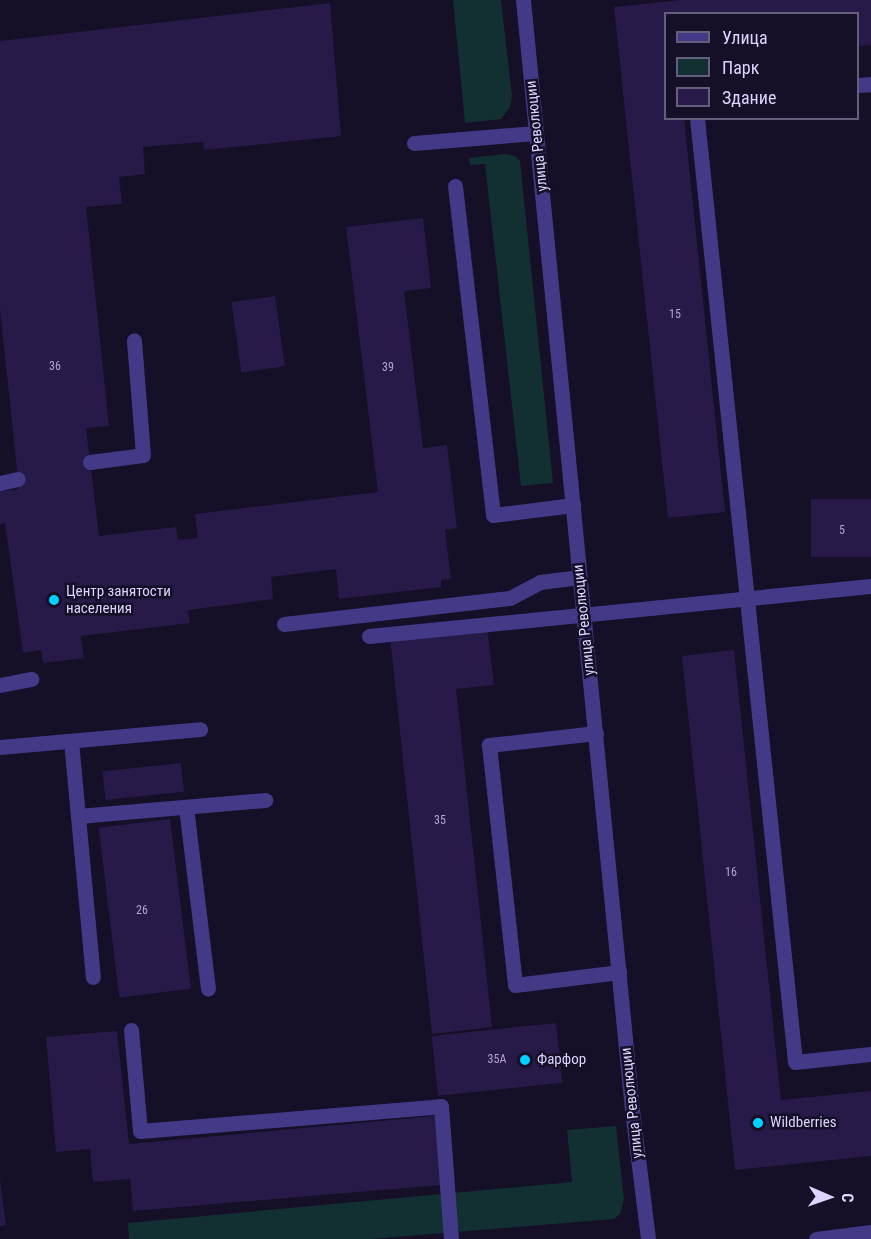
<!DOCTYPE html>
<html>
<head>
<meta charset="utf-8">
<style>
	body { margin:0 }
	#map { position:relative; width:871px; height:1239px; overflow:hidden; background:#150f27; font-family:"Roboto Condensed",sans-serif }
	div>[style] { position:absolute }
	.green>* { inset:0; background:#123031 }
	.building>* { inset:0; background:#271a49; transform-origin:0 0 }
	.lane>* { height:15px; margin:-7.5px; padding:0 7.5px; transform-origin:7.5px; border-radius:7.5px; background:#423987 }
	.street>* { height:15px; margin:-7.5px; padding:0 7.5px; transform-origin:7.5px; border-radius:7.5px; background:#423987 }
	.dots>* { width:16px; height:16px; translate:-50% -50%; box-sizing:border-box; border:3px solid #150f27; border-radius:50% }
	span { translate:-50% -50%; white-space:nowrap; text-align:center; line-height:1.15; -webkit-text-stroke:5px #150f27; paint-order:stroke }
	.number-label { font-size:12px; color:#b0a6d2 }
	.number-label span { -webkit-text-stroke-width:0 }
	.street-label { font-size:15px; color:#ddd5ff }
	.poi-label { font-size:15px; color:#ddd5ff }
	.left { translate:0 -50%; text-align:left }
	.legend { position:absolute; left:664px; top:12px; width:195px; height:108px; box-sizing:border-box; background:#150f27; border:2px solid #655e7d; margin:0; padding:8px 10px; list-style:none; font-size:18px; color:#ddd5ff }
	.legend li { display:flex; align-items:center; gap:12px; height:30px }
	.legend b { width:30px; border:2px solid #655e7d }
	.north { position:absolute; left:799px; top:1167px; width:60px; height:60px; -webkit-text-stroke:4px #150f27; paint-order:stroke; rotate:92deg; font-size:16px; font-weight:700; line-height:24px; text-align:center; color:#ddd5ff }
	.north::after { content:''; display:block; margin:auto; width:21px; height:27px; background:#ddd5ff; clip-path:polygon(50% 0,100% 100%,50% 72%,0 100%) }
</style>
</head>
<body>
<div id="map">
	<div class="green">
		<i style="clip-path:polygon(453px 0,501px 0,512px 97px,510px 107px,501px 119px,465px 123px)"></i>
		<i style="clip-path:polygon(505px 154px,515px 156px,520px 161px,553px 483px,521px 486px,485px 164px,470px 165px,469px 158px)"></i>
		<i style="clip-path:polygon(616px 1126px,624px 1199px,620px 1214px,614px 1219px,371px 1239px,129px 1239px,128px 1223px,572px 1182px,567px 1130px)"></i>
	</div>
	<div class="building">
		<i style="clip-path:polygon(681px 0,871px 0,871px 45px,858px 46px,858px 14px,666px 14px,666px 118px,684px 118px,725px 512px,668px 518px,614px 7px)"></i>
		<i style="clip-path:polygon(330px 3px,341px 136px,204px 150px,203px 142px,143px 147px,145px 174px,119px 177px,122px 204px,86px 207px,109px 426px,86px 428px,99px 536px,176px 527px,178px 540px,198px 538px,195px 514px,378px 492px,346px 227px,423px 218px,431px 288px,404px 291px,423px 448px,447px 445px,457px 528px,445px 530px,451px 579px,441px 580px,441px 587px,339px 599px,336px 569px,271px 577px,273px 599px,188px 610px,190px 623px,81px 636px,84px 658px,43px 663px,41px 650px,23px 653px,5px 523px,0 524px,0 491px,19px 489px,0 309px,0 41px)"></i>
		<i style="left:275px;top:296px;width:71px;height:44px;rotate:82deg"></i>
		<i style="left:871px;top:499px;width:58px;height:60px;rotate:90deg"></i>
		<i style="clip-path:polygon(487px 627px,494px 685px,456px 689px,492px 1027px,432px 1034px,390px 637px)"></i>
		<i style="clip-path:polygon(734px 650px,781px 1100px,871px 1091px,871px 1156px,735px 1170px,682px 656px)"></i>
		<i style="left:181px;top:763px;width:29px;height:79px;rotate:84deg"></i>
		<i style="left:170px;top:819px;width:171px;height:72px;rotate:83deg"></i>
		<i style="left:556px;top:1023px;width:60px;height:125px;rotate:84deg"></i>
		<i style="clip-path:polygon(117px 1031px,129px 1144px,435px 1116px,441px 1185px,133px 1211px,130px 1179px,93px 1182px,90px 1149px,56px 1152px,46px 1037px)"></i>
		<i style="clip-path:polygon(0 1179px,6px 1225px,0 1226px)"></i>
	</div>
	<div class="lane">
		<i style="left:858px;top:85px;width:13px;rotate:-4deg"></i>
		<i style="left:697px;top:118px;width:949px;rotate:84.07deg"></i>
		<i style="left:795px;top:1062px;width:76px;rotate:-6deg"></i>
		<i style="left:414px;top:143px;width:122px;rotate:-4.7deg"></i>
		<i style="left:455px;top:186px;width:331px;rotate:83.4deg"></i>
		<i style="left:493px;top:515px;width:81px;rotate:-7.1deg"></i>
		<i style="left:90px;top:462px;width:53px;rotate:-7.5deg"></i>
		<i style="left:143px;top:455px;width:115px;rotate:-94.5deg"></i>
		<i style="left:0;top:483px;width:18px;rotate:-13deg"></i>
		<i style="left:284px;top:624px;width:227px;rotate:-6.6deg"></i>
		<i style="left:510px;top:598px;width:34px;rotate:-28deg"></i>
		<i style="left:540px;top:582px;width:40px;rotate:-7.1deg"></i>
		<i style="left:369px;top:636px;width:504px;rotate:-5.69deg"></i>
		<i style="left:0;top:685px;width:32px;rotate:-11deg"></i>
		<i style="left:596px;top:733px;width:108px;rotate:173.6deg"></i>
		<i style="left:489px;top:745px;width:241px;rotate:83.8deg"></i>
		<i style="left:515px;top:985px;width:105px;rotate:-7.1deg"></i>
		<i style="left:71px;top:741px;width:237px;rotate:84.7deg"></i>
		<i style="left:0;top:747px;width:201px;rotate:-5.1deg"></i>
		<i style="left:186px;top:807px;width:183px;rotate:83.1deg"></i>
		<i style="left:78px;top:816px;width:188px;rotate:-4.9deg"></i>
		<i style="left:131px;top:1030px;width:101px;rotate:84.9deg"></i>
		<i style="left:140px;top:1131px;width:302px;rotate:-4.7deg"></i>
		<i style="left:441px;top:1106px;width:133px;rotate:85.7deg"></i>
	</div>
	<div class="street">
		<i style="left:523px;top:0;width:1115px;rotate:84.39deg"></i>
		<i style="left:632px;top:1110px;width:130px;rotate:82.9deg"></i>
		<i style="left:816px;top:1239px;width:55px;rotate:-7.3deg"></i>
	</div>
	<div class="dots">
		<i style="left:54px;top:600px;background:#01d1ff"></i>
		<i style="left:525px;top:1060px;background:#01d1ff"></i>
		<i style="left:758px;top:1123px;background:#01d1ff"></i>
	</div>
	<div class="number-label">
		<span style="left:675px;top:315px">15</span>
		<span style="left:55px;top:367px">36</span>
		<span style="left:388px;top:368px">39</span>
		<span style="left:842px;top:531px">5</span>
		<span style="left:440px;top:821px">35</span>
		<span style="left:731px;top:873px">16</span>
		<span style="left:142px;top:911px">26</span>
		<span style="left:497px;top:1060px">35А</span>
	</div>
	<div class="street-label">
		<span style="left:537px;top:136px;rotate:-96deg">улица Революции</span>
		<span style="left:584px;top:620px;rotate:-96deg">улица Революции</span>
		<span style="left:632px;top:1103px;rotate:-96deg">улица Революции</span>
	</div>
	<div class="poi-label">
		<span class="left" style="left:66px;top:600px">Центр занятости<br>населения</span>
		<span class="left" style="left:537px;top:1060px">Фарфор</span>
		<span class="left" style="left:770px;top:1123px">Wildberries</span>
	</div>
	<ul class="legend">
	<li><b style="height:8px;background:#423987"></b>Улица</li>
	<li><b style="height:16px;background:#123031"></b>Парк</li>
	<li><b style="height:16px;background:#271a49"></b>Здание</li>
	</ul>
	<div class="north">С</div>
</div>
</body>
</html>
